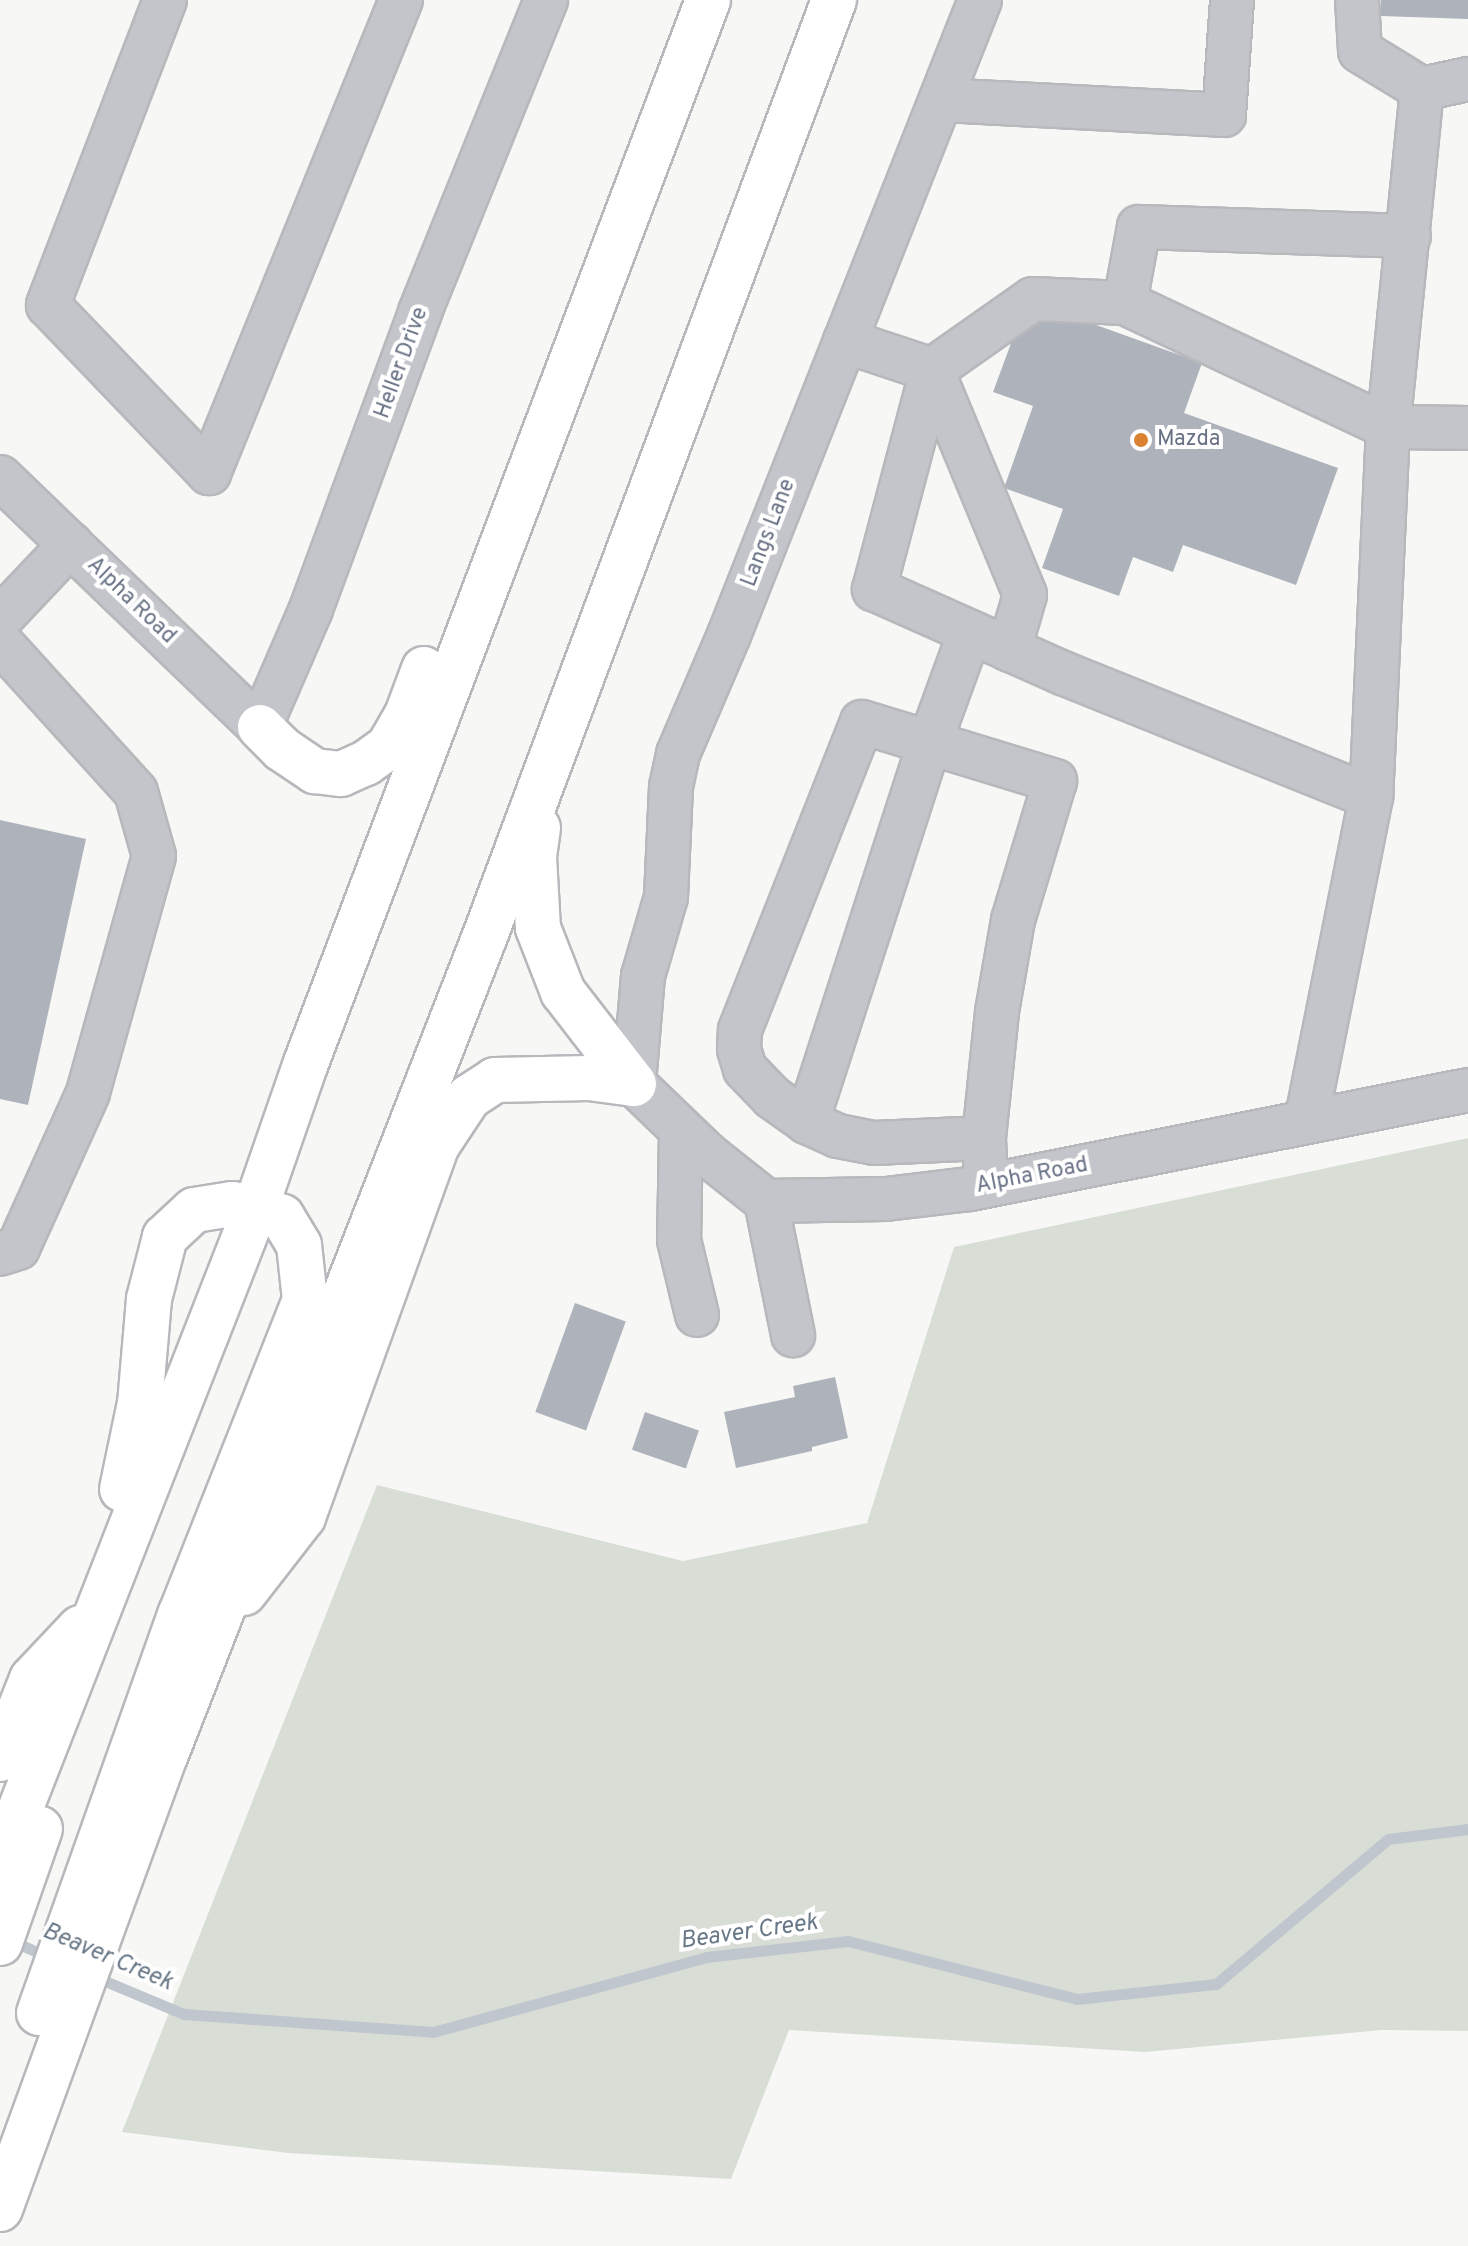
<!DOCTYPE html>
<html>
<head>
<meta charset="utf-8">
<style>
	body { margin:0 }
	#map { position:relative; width:1468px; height:2246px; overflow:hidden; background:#f7f8f5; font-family:Overpass,sans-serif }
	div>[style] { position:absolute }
	.green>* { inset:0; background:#d8ded6 }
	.stream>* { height:11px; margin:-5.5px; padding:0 5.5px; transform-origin:5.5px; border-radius:5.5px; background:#c0c6ce }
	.building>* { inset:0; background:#aeb2ba; transform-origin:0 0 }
	.roads { filter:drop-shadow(2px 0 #b6b8bc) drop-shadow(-2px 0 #b6b8bc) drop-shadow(0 2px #b6b8bc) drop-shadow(0 -2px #b6b8bc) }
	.minor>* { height:42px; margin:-21px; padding:0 21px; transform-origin:21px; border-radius:21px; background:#c3c5ca }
	.highway>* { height:44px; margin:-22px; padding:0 22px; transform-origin:22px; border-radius:22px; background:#fff }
	.dots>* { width:22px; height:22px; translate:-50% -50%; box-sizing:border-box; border:4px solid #fff; border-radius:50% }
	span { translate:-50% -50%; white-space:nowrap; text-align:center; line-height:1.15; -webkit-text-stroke:8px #fff; paint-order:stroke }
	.street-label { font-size:22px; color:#687185 }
	.poi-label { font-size:22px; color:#687185 }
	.left { translate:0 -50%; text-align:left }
	.water-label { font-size:24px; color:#697887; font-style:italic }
</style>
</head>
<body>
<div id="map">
	<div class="green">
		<i style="clip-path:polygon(1468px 1138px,1468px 2031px,1382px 2030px,1145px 2052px,789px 2030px,731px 2179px,288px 2153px,122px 2132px,377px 1485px,683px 1561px,867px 1523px,954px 1247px)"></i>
	</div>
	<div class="stream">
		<i style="left:12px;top:1941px;width:43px;rotate:23.6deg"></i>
		<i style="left:93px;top:1976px;width:99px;rotate:22.7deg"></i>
		<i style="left:184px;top:2014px;width:250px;rotate:4.1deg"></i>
		<i style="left:433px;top:2032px;width:284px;rotate:-15.3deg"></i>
		<i style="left:707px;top:1957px;width:142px;rotate:-6.5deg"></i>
		<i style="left:848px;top:1941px;width:236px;rotate:14.2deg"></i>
		<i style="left:1077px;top:1999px;width:140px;rotate:-6.2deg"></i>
		<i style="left:1216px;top:1984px;width:225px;rotate:-40.1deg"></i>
		<i style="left:1388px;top:1839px;width:81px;rotate:-7.1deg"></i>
	</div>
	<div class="building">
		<i style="clip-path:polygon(1381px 0,1468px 0,1468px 19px,1381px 16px)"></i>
		<i style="clip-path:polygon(1042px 315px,1074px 317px,1202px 363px,1184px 413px,1338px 468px,1296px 585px,1183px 545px,1173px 572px,1133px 557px,1119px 596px,1042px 568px,1063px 509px,1004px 488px,1033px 406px,993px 392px,1017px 327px)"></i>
		<i style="clip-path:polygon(0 820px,86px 839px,28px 1105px,0 1099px)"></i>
		<i style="left:575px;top:1303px;width:54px;height:116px;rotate:20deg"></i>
		<i style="clip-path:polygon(835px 1377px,848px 1438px,812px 1447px,812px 1451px,736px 1468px,724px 1412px,795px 1397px,793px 1386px)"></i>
		<i style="left:645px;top:1412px;width:57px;height:40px;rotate:19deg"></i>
	</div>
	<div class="roads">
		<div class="minor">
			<i style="left:165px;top:0;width:327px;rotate:111deg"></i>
			<i style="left:48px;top:305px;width:233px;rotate:46.2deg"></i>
			<i style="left:209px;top:473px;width:510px;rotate:-67.91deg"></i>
			<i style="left:980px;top:0;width:683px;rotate:111.57deg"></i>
			<i style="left:729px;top:635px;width:129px;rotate:113.2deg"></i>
			<i style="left:678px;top:754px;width:34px;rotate:102deg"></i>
			<i style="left:671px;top:787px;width:110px;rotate:92.6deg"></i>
			<i style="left:666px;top:897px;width:82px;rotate:106.2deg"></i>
			<i style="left:643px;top:976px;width:108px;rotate:94.8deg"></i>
			<i style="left:634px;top:1084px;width:103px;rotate:43.8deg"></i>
			<i style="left:708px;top:1155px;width:74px;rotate:38.4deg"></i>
			<i style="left:766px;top:1201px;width:120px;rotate:-1deg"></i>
			<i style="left:886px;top:1199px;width:85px;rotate:-6.8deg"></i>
			<i style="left:970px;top:1189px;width:508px;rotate:-11.24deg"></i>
			<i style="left:1357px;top:0;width:51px;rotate:86.6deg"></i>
			<i style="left:1360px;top:51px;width:73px;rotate:31.5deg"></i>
			<i style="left:1422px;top:89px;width:340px;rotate:95.7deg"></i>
			<i style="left:1388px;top:427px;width:80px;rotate:0.7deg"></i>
			<i style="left:1422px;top:89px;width:47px;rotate:-12.3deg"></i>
			<i style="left:941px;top:100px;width:283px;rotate:3deg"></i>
			<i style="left:1224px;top:115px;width:115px;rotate:-86deg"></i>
			<i style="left:1125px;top:303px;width:77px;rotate:-79.6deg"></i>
			<i style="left:1139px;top:227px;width:270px;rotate:1.9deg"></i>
			<i style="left:845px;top:341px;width:92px;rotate:18.4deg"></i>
			<i style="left:932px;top:370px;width:123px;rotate:-35.1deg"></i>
			<i style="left:1033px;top:299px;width:92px;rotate:2.5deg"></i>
			<i style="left:1125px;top:303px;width:291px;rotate:25.2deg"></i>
			<i style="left:1388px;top:427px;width:370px;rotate:92.6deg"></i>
			<i style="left:1371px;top:797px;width:331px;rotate:101.3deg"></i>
			<i style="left:932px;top:370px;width:227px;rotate:104.8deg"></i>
			<i style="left:874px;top:589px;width:207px;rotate:24deg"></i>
			<i style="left:1063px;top:673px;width:332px;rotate:21.9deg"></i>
			<i style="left:932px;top:370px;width:243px;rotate:67.5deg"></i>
			<i style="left:1025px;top:595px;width:57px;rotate:106.2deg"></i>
			<i style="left:0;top:477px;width:361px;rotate:43.9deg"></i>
			<i style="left:260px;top:727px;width:129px;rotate:-66.6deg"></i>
			<i style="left:311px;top:609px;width:316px;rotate:-69.8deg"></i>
			<i style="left:420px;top:312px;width:336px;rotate:-68deg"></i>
			<i style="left:0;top:619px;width:103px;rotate:-46.6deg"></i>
			<i style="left:0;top:642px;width:202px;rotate:47.8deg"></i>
			<i style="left:136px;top:792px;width:66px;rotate:74.3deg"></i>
			<i style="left:154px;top:856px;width:246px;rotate:105.6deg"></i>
			<i style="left:88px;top:1093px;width:170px;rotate:114.3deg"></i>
			<i style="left:18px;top:1248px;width:19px;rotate:162deg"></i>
			<i style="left:807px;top:1122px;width:399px;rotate:-72.1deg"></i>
			<i style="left:930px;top:742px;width:117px;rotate:-70deg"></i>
			<i style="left:681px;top:1130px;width:110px;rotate:91deg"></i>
			<i style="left:679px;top:1240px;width:77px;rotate:76.5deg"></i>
			<i style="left:984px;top:1138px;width:110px;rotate:177.4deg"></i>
			<i style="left:874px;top:1143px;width:37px;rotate:-169deg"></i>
			<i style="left:838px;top:1136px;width:34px;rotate:-156deg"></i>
			<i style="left:807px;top:1122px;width:43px;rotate:-144.5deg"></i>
			<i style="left:772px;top:1097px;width:39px;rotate:-134deg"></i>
			<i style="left:745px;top:1069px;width:21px;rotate:-107deg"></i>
			<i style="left:739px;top:1049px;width:19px;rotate:-87deg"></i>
			<i style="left:740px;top:1030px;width:331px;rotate:-68.4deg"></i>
			<i style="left:862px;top:722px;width:202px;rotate:17deg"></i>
			<i style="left:1055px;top:781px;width:145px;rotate:106.8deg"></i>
			<i style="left:1013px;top:920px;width:93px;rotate:99.9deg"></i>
			<i style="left:997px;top:1012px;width:127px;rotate:95.9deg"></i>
			<i style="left:984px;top:1138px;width:47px;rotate:87.6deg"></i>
			<i style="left:766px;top:1201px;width:137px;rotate:78.6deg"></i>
		</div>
		<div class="highway">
			<i style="left:260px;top:727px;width:31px;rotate:45deg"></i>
			<i style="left:282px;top:749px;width:40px;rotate:34deg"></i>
			<i style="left:315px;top:771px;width:26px;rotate:7deg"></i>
			<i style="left:341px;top:774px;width:27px;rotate:-24deg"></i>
			<i style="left:366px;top:763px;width:29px;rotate:-36deg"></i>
			<i style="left:389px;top:746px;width:36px;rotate:-60deg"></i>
			<i style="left:407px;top:715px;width:49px;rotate:-69.7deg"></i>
			<i style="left:538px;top:828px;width:29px;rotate:98deg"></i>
			<i style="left:534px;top:857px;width:71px;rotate:86.8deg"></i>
			<i style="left:538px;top:928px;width:69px;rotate:68.7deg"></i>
			<i style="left:563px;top:992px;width:116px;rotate:52.3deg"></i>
			<i style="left:244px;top:1593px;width:96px;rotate:-52.2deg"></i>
			<i style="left:303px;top:1517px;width:393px;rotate:-70.2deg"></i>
			<i style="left:436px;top:1147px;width:60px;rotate:-56.6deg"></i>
			<i style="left:469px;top:1097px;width:31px;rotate:-33deg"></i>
			<i style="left:495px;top:1080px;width:94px;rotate:-1.2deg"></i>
			<i style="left:589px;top:1078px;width:45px;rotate:7.6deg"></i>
			<i style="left:0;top:1759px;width:86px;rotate:-68.2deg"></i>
			<i style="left:32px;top:1679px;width:70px;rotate:-46.7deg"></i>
			<i style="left:0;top:1861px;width:702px;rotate:-68.62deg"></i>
			<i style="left:256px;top:1207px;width:152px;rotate:-70.9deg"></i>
			<i style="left:306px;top:1063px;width:1136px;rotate:-69.28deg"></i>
			<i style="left:0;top:1943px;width:121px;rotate:-70.7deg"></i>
			<i style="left:39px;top:2013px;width:424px;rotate:-70.5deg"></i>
			<i style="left:181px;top:1613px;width:337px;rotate:-68.4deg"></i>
			<i style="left:305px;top:1300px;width:55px;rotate:-96.2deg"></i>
			<i style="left:299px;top:1245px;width:33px;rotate:-121deg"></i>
			<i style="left:282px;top:1217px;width:28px;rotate:-159deg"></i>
			<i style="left:256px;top:1207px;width:24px;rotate:-173deg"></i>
			<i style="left:232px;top:1204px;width:38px;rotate:171deg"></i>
			<i style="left:194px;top:1210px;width:40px;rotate:137deg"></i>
			<i style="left:165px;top:1237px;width:64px;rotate:104.5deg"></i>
			<i style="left:149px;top:1299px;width:104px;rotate:94.9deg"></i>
			<i style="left:140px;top:1403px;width:88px;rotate:101.8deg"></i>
			<i style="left:0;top:2209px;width:484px;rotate:-70deg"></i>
			<i style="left:166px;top:1754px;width:878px;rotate:-68.7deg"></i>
			<i style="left:485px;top:936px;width:999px;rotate:-69.55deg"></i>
		</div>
	</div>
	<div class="dots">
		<i style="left:1141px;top:440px;background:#da8132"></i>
	</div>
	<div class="street-label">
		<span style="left:402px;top:363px;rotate:-70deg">Heller Drive</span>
		<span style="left:769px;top:533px;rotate:-69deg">Langs Lane</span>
		<span style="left:131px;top:601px;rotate:44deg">Alpha Road</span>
		<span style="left:1032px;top:1176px;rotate:-11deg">Alpha Road</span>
	</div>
	<div class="poi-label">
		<span class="left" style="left:1157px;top:440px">Mazda</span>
	</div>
	<div class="water-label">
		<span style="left:749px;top:1933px;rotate:-8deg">Beaver Creek</span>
		<span style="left:107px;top:1958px;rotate:23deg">Beaver Creek</span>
	</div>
</div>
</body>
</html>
